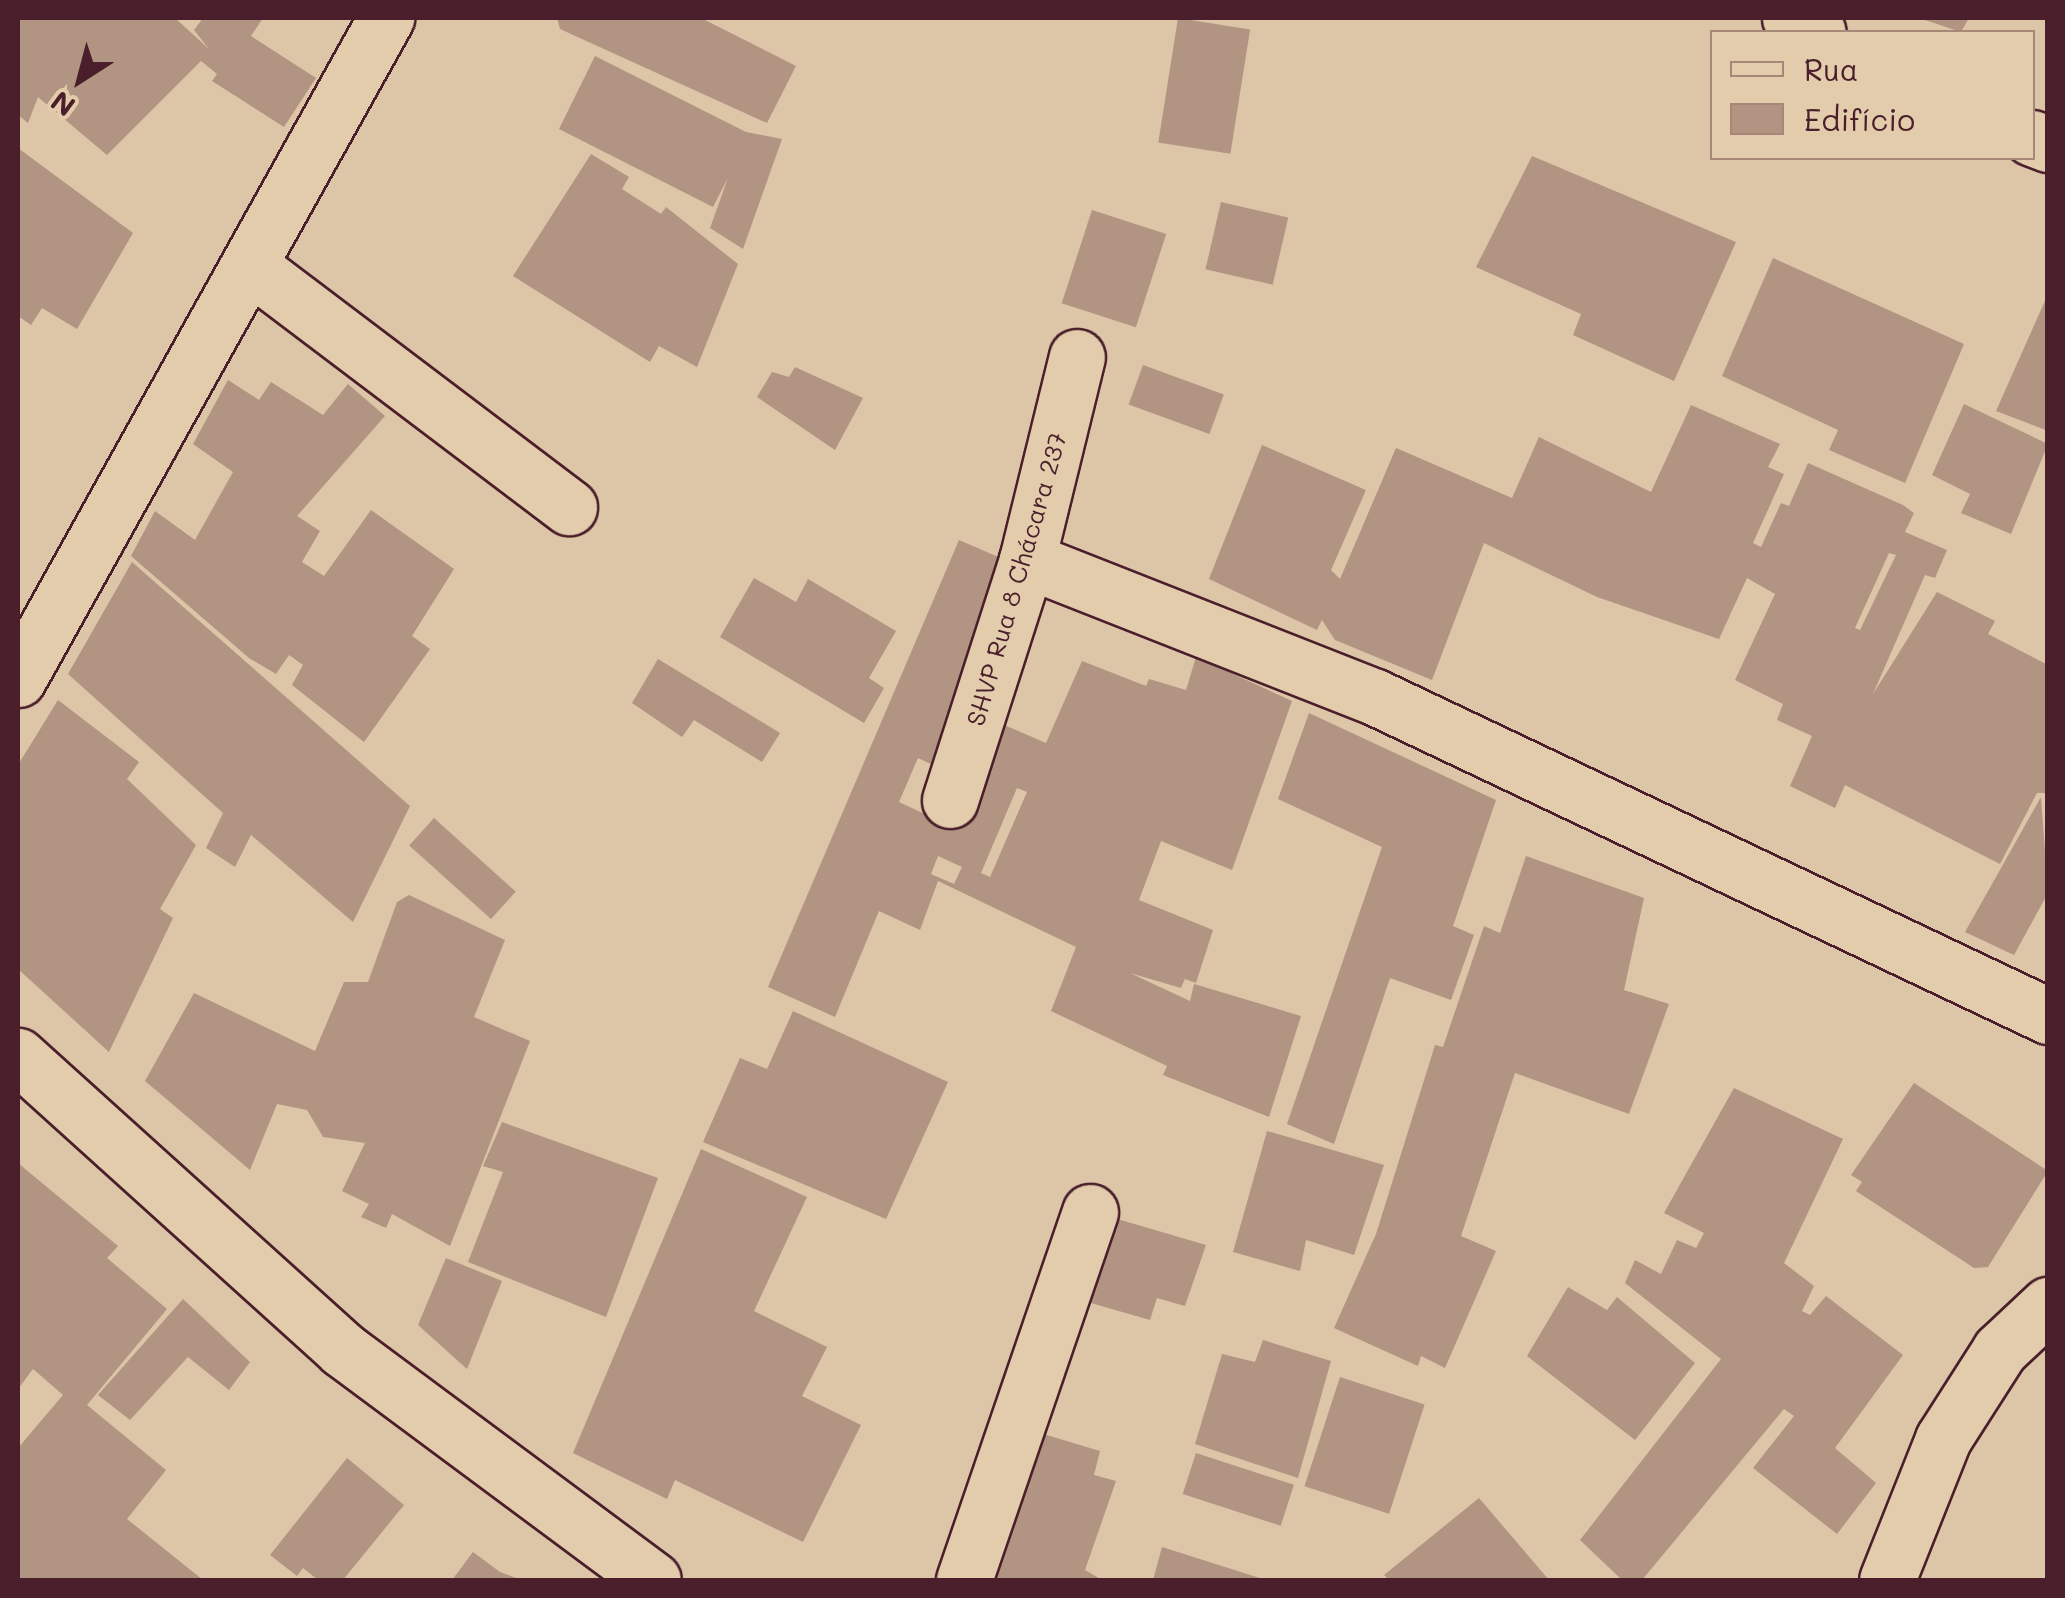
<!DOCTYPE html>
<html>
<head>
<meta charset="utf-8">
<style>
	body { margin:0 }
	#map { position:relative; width:2065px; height:1598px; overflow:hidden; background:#ddc5a7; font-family:Mali,sans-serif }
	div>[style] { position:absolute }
	.building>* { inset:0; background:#b19482; transform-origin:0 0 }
	.roads { filter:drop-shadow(2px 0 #4a1f2b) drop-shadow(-2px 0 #4a1f2b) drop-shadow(0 2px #4a1f2b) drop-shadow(0 -2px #4a1f2b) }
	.minor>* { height:55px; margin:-27.5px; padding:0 27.5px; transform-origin:27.5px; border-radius:27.5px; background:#e3ccac }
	span { translate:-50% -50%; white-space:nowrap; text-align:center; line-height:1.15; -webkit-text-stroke:8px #e3ccac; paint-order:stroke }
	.street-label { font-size:25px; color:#4a1f2b }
	.frame { position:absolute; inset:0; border:20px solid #4a1f2b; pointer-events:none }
	.legend { position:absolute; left:1710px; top:30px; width:325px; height:130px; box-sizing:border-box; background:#e3ccac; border:2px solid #a68778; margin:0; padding:12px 18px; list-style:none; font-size:30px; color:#4a1f2b }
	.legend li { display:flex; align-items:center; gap:20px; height:50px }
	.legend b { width:50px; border:2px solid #a68778 }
	.north { position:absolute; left:30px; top:30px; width:100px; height:100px; -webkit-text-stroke:8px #e3ccac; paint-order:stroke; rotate:216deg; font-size:28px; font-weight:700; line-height:40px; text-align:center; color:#4a1f2b }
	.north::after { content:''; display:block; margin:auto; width:35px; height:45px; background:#4a1f2b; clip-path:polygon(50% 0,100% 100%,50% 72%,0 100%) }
</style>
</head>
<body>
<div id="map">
	<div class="building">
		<i style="clip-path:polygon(18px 18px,175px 18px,209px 49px,194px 30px,203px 18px,263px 18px,251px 36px,316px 78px,284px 127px,212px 81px,217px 74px,201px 61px,107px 155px,38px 97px,28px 123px,18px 115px)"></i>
		<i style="clip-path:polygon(557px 18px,701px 18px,796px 66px,767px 123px,560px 29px)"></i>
		<i style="left:1178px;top:18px;width:73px;height:126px;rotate:9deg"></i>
		<i style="clip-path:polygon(1919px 18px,1969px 18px,1961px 32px)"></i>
		<i style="clip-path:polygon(595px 56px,746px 132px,782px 139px,743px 249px,710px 228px,728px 178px,713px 207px,559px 129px)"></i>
		<i style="clip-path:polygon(18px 148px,133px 233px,77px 329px,42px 308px,31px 325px,18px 316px)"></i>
		<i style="clip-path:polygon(591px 154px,629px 177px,622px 189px,661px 214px,666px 207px,738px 264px,697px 367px,659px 346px,650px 362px,513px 276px)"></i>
		<i style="clip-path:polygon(1532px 156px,1736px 242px,1674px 381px,1573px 335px,1581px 314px,1476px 267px)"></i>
		<i style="left:1221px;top:202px;width:69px;height:69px;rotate:13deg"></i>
		<i style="left:1092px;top:210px;width:78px;height:98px;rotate:18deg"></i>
		<i style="clip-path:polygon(1773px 258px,1964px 344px,1905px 483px,1829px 450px,1838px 430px,1722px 376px)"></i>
		<i style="clip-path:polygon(2048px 294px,2048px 431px,1996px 411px)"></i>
		<i style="left:1143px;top:365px;width:86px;height:42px;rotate:20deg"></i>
		<i style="clip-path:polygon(795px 367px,863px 398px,835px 450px,757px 397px,772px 372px,789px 377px)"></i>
		<i style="clip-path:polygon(228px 380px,259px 400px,271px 382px,323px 415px,348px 384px,385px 416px,297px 516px,320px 531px,302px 562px,324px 576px,371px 510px,454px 569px,412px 636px,430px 649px,364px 742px,292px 685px,303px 665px,289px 655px,276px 674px,249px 658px,131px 556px,155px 511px,195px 540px,233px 472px,193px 444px)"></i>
		<i style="clip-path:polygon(1964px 404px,2048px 444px,2011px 534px,1961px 513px,1970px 494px,1932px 475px)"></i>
		<i style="clip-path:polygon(evenodd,1691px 405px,1780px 444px,1768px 467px,1784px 474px,1753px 543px,1761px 547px,1781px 503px,1789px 506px,1808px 463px,1903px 505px,1914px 513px,1905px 532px,1947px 550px,1935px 578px,1925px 575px,1873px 694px,1937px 592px,1995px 621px,1988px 634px,2048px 665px,2048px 793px,2037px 793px,2000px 864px,1845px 785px,1835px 808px,1790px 786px,1812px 736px,1777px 720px,1783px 704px,1735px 680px,1775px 594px,1747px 578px,1719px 639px,1597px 597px,1484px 543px,1432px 680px,1335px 640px,1322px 620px,1317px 630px,1209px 579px,1262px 445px,1366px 490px,1331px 570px,1340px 579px,1396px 448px,1512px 498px,1539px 437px,1651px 492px,1691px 405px,1889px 553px,1896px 555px,1860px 630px,1855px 628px,1889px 553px)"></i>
		<i style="clip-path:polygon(evenodd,959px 540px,1019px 566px,937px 767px,918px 758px,899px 802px,929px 816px,972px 711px,1046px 743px,1082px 661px,1146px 686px,1149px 679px,1186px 690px,1196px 657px,1292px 701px,1232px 870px,1161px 841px,1139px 900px,1213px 930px,1196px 983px,1185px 979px,1181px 988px,1130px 973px,1190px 1001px,1194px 984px,1301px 1016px,1269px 1117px,1163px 1075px,1167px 1066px,1051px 1011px,1076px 947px,938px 881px,920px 930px,879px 911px,835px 1017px,768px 987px,959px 540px,1017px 788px,1027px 792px,990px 877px,981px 873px,1017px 788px,959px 540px,938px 856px,962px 867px,954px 884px,931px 874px,938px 856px)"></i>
		<i style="clip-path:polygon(132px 562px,410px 806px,353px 922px,251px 835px,235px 867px,206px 848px,223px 813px,68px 674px)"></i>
		<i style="clip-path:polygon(754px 578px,796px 602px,808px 579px,896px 631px,869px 678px,884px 688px,864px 723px,720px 637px)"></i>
		<i style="clip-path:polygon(658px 659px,780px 733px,762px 762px,694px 720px,682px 737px,632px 703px)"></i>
		<i style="clip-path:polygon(58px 700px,139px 762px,127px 779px,196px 845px,160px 909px,173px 918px,109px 1052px,18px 969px,18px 765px)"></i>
		<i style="clip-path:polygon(1309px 713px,1496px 800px,1453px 926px,1474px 935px,1451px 1000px,1390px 978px,1334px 1144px,1287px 1124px,1382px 847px,1278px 799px)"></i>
		<i style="clip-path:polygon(2041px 797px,2048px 893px,2014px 955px,1965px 932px)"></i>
		<i style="left:434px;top:818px;width:110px;height:37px;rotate:42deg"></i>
		<i style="clip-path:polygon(1526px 856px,1644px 898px,1624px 990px,1669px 1004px,1629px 1114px,1515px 1073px,1461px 1236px,1496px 1251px,1445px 1368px,1421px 1356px,1418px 1366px,1334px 1328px,1376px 1234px,1435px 1045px,1443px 1047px,1484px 926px,1500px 933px)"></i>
		<i style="clip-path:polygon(409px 895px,505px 940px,474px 1017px,530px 1041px,450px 1246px,392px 1214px,386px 1228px,361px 1217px,369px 1204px,342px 1191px,365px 1143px,323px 1137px,307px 1110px,277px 1104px,250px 1170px,145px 1081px,194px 993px,315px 1051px,344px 982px,368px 982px,397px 902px)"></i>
		<i style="clip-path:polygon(793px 1011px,948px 1082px,886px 1219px,703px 1142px,740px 1058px,767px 1069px)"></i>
		<i style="clip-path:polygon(1914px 1083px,2048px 1171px,1988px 1267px,1974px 1268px,1856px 1191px,1862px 1182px,1851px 1175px)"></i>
		<i style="clip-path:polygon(1734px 1088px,1843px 1139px,1784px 1263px,1814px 1286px,1802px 1311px,1810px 1315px,1826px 1296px,1903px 1355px,1835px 1448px,1876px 1483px,1837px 1534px,1753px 1468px,1794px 1416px,1784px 1409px,1642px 1580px,1622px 1580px,1580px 1540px,1721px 1359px,1625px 1283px,1635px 1260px,1661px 1274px,1677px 1240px,1696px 1248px,1704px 1233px,1664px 1213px)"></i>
		<i style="clip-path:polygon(502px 1122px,658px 1178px,606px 1317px,468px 1262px,503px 1172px,483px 1166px)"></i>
		<i style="clip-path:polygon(1267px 1131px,1384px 1165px,1354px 1255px,1306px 1240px,1300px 1271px,1233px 1252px)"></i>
		<i style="clip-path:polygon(701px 1149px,807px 1197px,754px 1311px,827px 1347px,802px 1396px,861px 1425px,803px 1542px,675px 1480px,667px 1499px,573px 1453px)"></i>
		<i style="clip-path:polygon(18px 1163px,118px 1246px,107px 1258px,167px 1309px,87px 1405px,166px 1470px,127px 1519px,203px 1580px,18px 1580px,18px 1448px,63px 1395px,33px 1369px,18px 1389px)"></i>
		<i style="clip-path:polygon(1114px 1218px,1206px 1245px,1185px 1306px,1157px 1298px,1150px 1320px,1084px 1301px)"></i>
		<i style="clip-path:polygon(446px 1258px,502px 1281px,467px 1369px,418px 1325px)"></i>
		<i style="clip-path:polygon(1568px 1287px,1607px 1310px,1617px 1297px,1695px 1363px,1635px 1440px,1527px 1356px)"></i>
		<i style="clip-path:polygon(183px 1299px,250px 1362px,229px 1390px,188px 1357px,130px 1420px,98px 1395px)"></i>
		<i style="clip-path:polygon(1263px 1340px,1331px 1361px,1298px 1478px,1195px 1444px,1222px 1354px,1255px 1362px)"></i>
		<i style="left:1340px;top:1377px;width:89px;height:115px;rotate:18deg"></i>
		<i style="clip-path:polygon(1040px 1433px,1100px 1451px,1094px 1475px,1116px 1481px,1085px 1570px,1102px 1580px,993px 1580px)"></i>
		<i style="left:1196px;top:1453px;width:103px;height:43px;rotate:18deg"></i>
		<i style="clip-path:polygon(347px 1458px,404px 1505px,343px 1580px,318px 1580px,303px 1568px,297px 1576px,270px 1555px)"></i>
		<i style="clip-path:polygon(1479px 1498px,1549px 1580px,1389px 1580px,1384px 1575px)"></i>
		<i style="clip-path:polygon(1162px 1547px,1266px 1580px,1153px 1580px)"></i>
		<i style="clip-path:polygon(473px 1552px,500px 1572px,521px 1580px,452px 1580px)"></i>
	</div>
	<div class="roads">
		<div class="minor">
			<i style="left:1790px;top:18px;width:31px;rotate:27deg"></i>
			<i style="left:2032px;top:138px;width:17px;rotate:21deg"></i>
			<i style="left:254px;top:269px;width:395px;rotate:37.1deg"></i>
			<i style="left:1027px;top:560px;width:374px;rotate:21.5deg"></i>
			<i style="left:1375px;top:697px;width:745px;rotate:25.36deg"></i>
			<i style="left:18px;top:679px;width:757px;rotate:-60.89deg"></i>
			<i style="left:950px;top:800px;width:252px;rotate:-72.2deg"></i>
			<i style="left:1027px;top:560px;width:209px;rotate:-76.2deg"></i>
			<i style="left:18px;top:1056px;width:437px;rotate:42.1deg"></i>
			<i style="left:342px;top:1349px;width:387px;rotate:36.6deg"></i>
			<i style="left:964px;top:1580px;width:389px;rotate:-71.1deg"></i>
			<i style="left:1887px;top:1580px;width:152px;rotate:-68.3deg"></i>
			<i style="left:1943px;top:1439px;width:106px;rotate:-57.4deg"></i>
			<i style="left:2000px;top:1350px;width:66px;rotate:-43.2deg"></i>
		</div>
	</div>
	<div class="street-label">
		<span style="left:1016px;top:579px;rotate:-74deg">SHVP Rua 8 Chácara 237</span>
	</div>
	<div class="frame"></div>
	<ul class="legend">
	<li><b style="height:12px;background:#e3ccac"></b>Rua</li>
	<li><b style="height:28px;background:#b19482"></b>Edifício</li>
	</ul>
	<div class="north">N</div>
</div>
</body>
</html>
